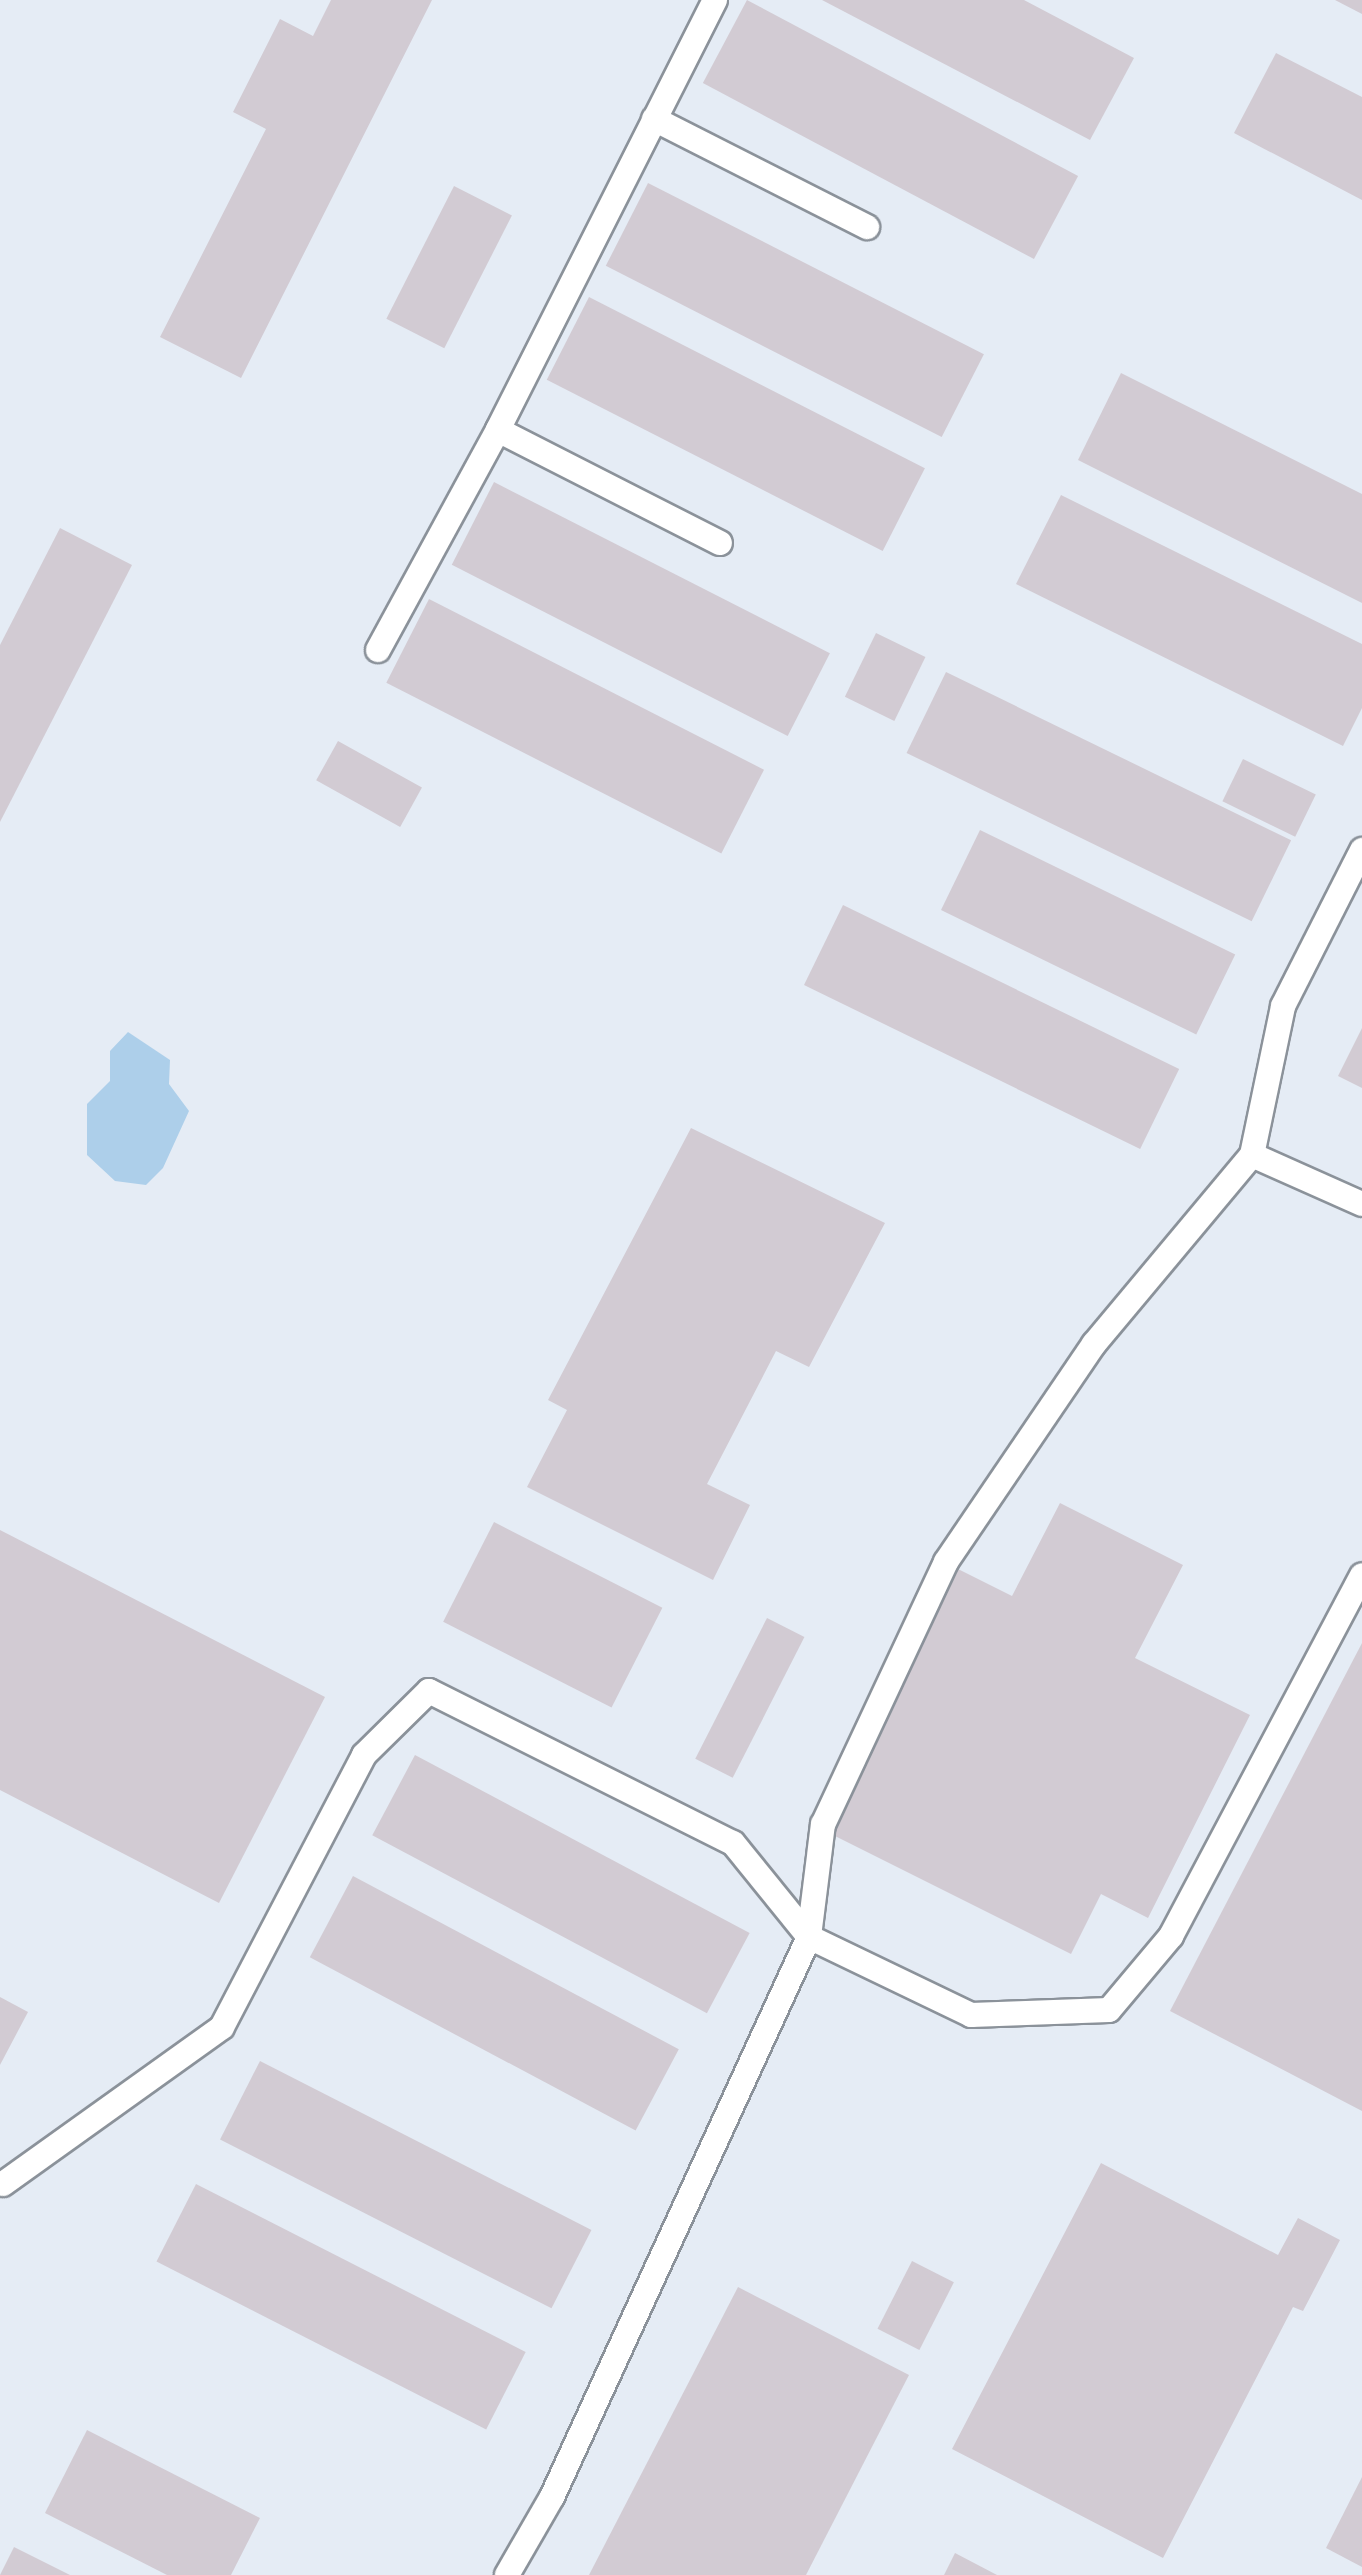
<!DOCTYPE html>
<html>
<head>
<meta charset="utf-8">
<style>
	body { margin:0 }
	#map { position:relative; width:1362px; height:2575px; overflow:hidden; background:#e5ecf5; font-family:"Roboto Serif",serif }
	div>[style] { position:absolute }
	.water>* { inset:0; background:#adcfea }
	.building>* { inset:0; background:#d2cbd3; transform-origin:0 0 }
	.roads { filter:drop-shadow(2px 0 #8b929a) drop-shadow(-2px 0 #8b929a) drop-shadow(0 2px #8b929a) drop-shadow(0 -2px #8b929a) }
	.service>* { height:24px; margin:-12px; padding:0 12px; transform-origin:12px; border-radius:12px; background:#fff }
	span { translate:-50% -50%; white-space:nowrap; text-align:center; line-height:1.15; -webkit-text-stroke:5px #fff; paint-order:stroke }
</style>
</head>
<body>
<div id="map">
	<div class="water">
		<i style="clip-path:polygon(128px 1032px,170px 1060px,169px 1084px,189px 1111px,163px 1168px,146px 1185px,115px 1181px,87px 1155px,87px 1104px,110px 1081px,110px 1051px)"></i>
	</div>
	<div class="building">
		<i style="clip-path:polygon(331px 0,432px 0,241px 378px,160px 337px,266px 129px,233px 112px,280px 19px,313px 36px)"></i>
		<i style="left:747px;top:0;width:375px;height:94px;rotate:28deg"></i>
		<i style="clip-path:polygon(822px 0,1024px 0,1134px 58px,1090px 140px)"></i>
		<i style="clip-path:polygon(1335px 0,1362px 0,1362px 14px)"></i>
		<i style="clip-path:polygon(1276px 53px,1362px 97px,1362px 200px,1234px 133px)"></i>
		<i style="left:648px;top:183px;width:377px;height:93px;rotate:27deg"></i>
		<i style="left:454px;top:186px;width:65px;height:149px;rotate:27deg"></i>
		<i style="left:589px;top:297px;width:377px;height:93px;rotate:27deg"></i>
		<i style="clip-path:polygon(1121px 373px,1362px 494px,1362px 603px,1078px 460px)"></i>
		<i style="left:494px;top:482px;width:377px;height:93px;rotate:27deg"></i>
		<i style="clip-path:polygon(1061px 495px,1362px 644px,1362px 708px,1343px 746px,1016px 584px)"></i>
		<i style="clip-path:polygon(60px 528px,132px 565px,0 822px,0 645px)"></i>
		<i style="left:429px;top:599px;width:376px;height:94px;rotate:27deg"></i>
		<i style="left:876px;top:633px;width:55px;height:71px;rotate:26deg"></i>
		<i style="left:946px;top:672px;width:384px;height:90px;rotate:26deg"></i>
		<i style="left:338px;top:741px;width:96px;height:45px;rotate:29deg"></i>
		<i style="left:1243px;top:759px;width:81px;height:47px;rotate:26deg"></i>
		<i style="left:980px;top:830px;width:284px;height:89px;rotate:26deg"></i>
		<i style="left:843px;top:905px;width:374px;height:89px;rotate:26deg"></i>
		<i style="clip-path:polygon(1362px 1028px,1362px 1088px,1338px 1076px)"></i>
		<i style="clip-path:polygon(691px 1128px,885px 1223px,809px 1367px,776px 1351px,707px 1484px,750px 1505px,713px 1580px,527px 1487px,567px 1410px,548px 1400px)"></i>
		<i style="clip-path:polygon(1060px 1503px,1183px 1565px,1135px 1658px,1250px 1715px,1148px 1918px,1101px 1894px,1071px 1954px,827px 1832px,958px 1569px,1012px 1596px)"></i>
		<i style="left:494px;top:1522px;width:189px;height:112px;rotate:27deg"></i>
		<i style="clip-path:polygon(0 1530px,325px 1697px,219px 1903px,0 1790px)"></i>
		<i style="left:767px;top:1618px;width:42px;height:158px;rotate:27deg"></i>
		<i style="clip-path:polygon(1362px 1643px,1362px 2111px,1170px 2011px)"></i>
		<i style="left:415px;top:1755px;width:379px;height:91px;rotate:28deg"></i>
		<i style="left:353px;top:1876px;width:369px;height:92px;rotate:28deg"></i>
		<i style="clip-path:polygon(0 1997px,28px 2012px,0 2065px)"></i>
		<i style="left:260px;top:2061px;width:372px;height:88px;rotate:27deg"></i>
		<i style="clip-path:polygon(1101px 2163px,1278px 2255px,1298px 2218px,1340px 2240px,1303px 2311px,1293px 2307px,1163px 2558px,952px 2449px)"></i>
		<i style="left:196px;top:2184px;width:370px;height:87px;rotate:27deg"></i>
		<i style="left:912px;top:2261px;width:47px;height:76px;rotate:27deg"></i>
		<i style="clip-path:polygon(738px 2287px,909px 2375px,806px 2575px,589px 2575px)"></i>
		<i style="clip-path:polygon(87px 2430px,260px 2518px,231px 2575px,167px 2575px,45px 2513px)"></i>
		<i style="clip-path:polygon(1362px 2477px,1362px 2567px,1326px 2548px)"></i>
		<i style="clip-path:polygon(14px 2547px,70px 2575px,0 2575px)"></i>
		<i style="clip-path:polygon(955px 2553px,997px 2575px,944px 2575px)"></i>
	</div>
	<div class="roads">
		<div class="service">
			<i style="left:715px;top:0;width:482px;rotate:116.8deg"></i>
			<i style="left:498px;top:430px;width:249px;rotate:27deg"></i>
			<i style="left:654px;top:119px;width:239px;rotate:26.9deg"></i>
			<i style="left:378px;top:650px;width:251px;rotate:-61.4deg"></i>
			<i style="left:1252px;top:1155px;width:152px;rotate:-78.2deg"></i>
			<i style="left:1283px;top:1006px;width:175px;rotate:-63.1deg"></i>
			<i style="left:1362px;top:1204px;width:120px;rotate:-156deg"></i>
			<i style="left:1252px;top:1155px;width:246px;rotate:129.9deg"></i>
			<i style="left:1094px;top:1344px;width:263px;rotate:124.2deg"></i>
			<i style="left:946px;top:1562px;width:289px;rotate:115.1deg"></i>
			<i style="left:823px;top:1824px;width:114px;rotate:97.1deg"></i>
			<i style="left:809px;top:1937px;width:180px;rotate:25.7deg"></i>
			<i style="left:971px;top:2015px;width:138px;rotate:-2.1deg"></i>
			<i style="left:1109px;top:2010px;width:97px;rotate:-50deg"></i>
			<i style="left:1171px;top:1936px;width:408px;rotate:-62.1deg"></i>
			<i style="left:3px;top:2184px;width:269px;rotate:-35.6deg"></i>
			<i style="left:222px;top:2027px;width:307px;rotate:-62.4deg"></i>
			<i style="left:364px;top:1755px;width:91px;rotate:-44.6deg"></i>
			<i style="left:429px;top:1691px;width:340px;rotate:26.6deg"></i>
			<i style="left:733px;top:1843px;width:121px;rotate:51deg"></i>
			<i style="left:809px;top:1937px;width:616px;rotate:114.65deg"></i>
			<i style="left:552px;top:2497px;width:90px;rotate:120deg"></i>
		</div>
	</div>
</div>
</body>
</html>
